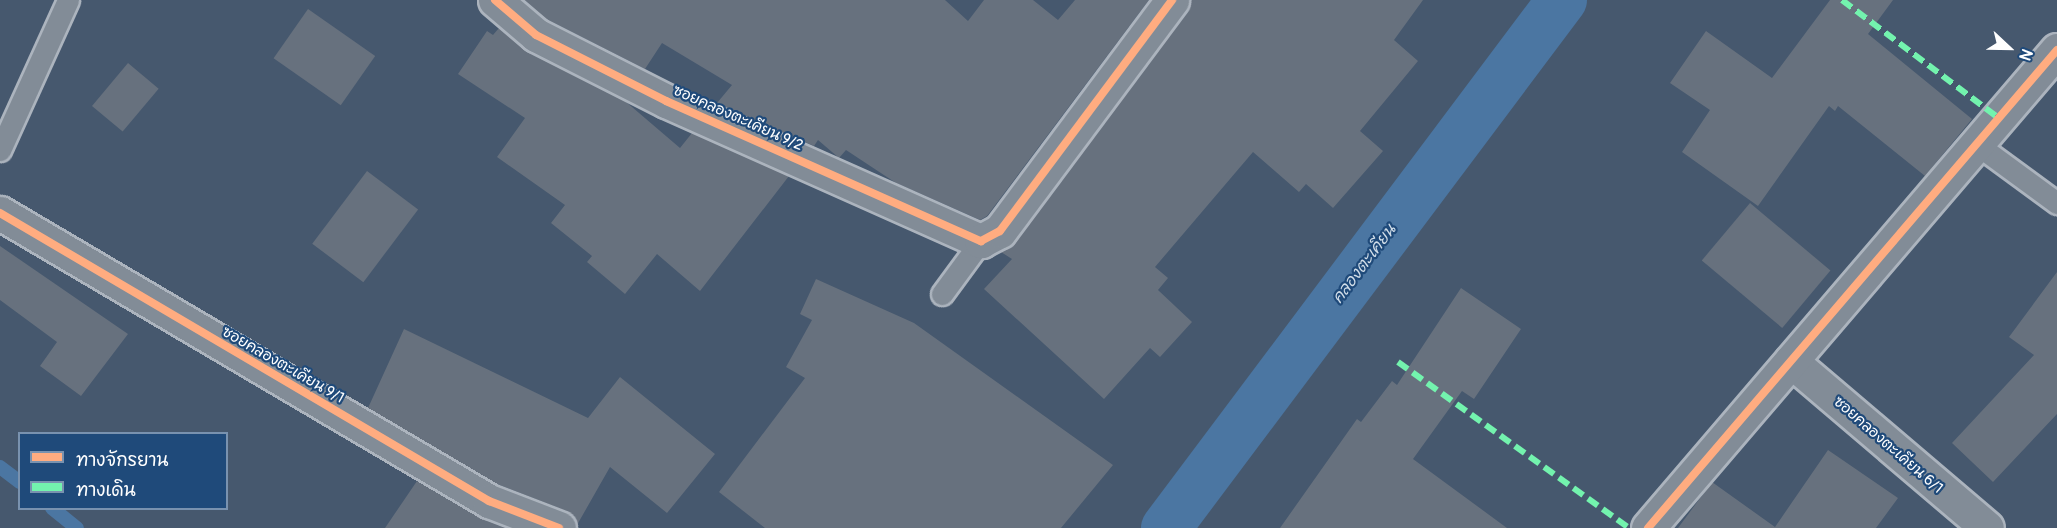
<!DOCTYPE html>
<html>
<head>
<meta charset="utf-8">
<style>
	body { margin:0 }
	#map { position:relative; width:2057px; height:528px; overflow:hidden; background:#46586e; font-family:Pangolin,"Playpen Sans Thai",sans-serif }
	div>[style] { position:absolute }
	.stream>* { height:14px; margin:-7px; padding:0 7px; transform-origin:7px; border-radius:7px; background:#4b76a2 }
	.canal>* { height:50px; margin:-25px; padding:0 25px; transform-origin:25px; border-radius:25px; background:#4b76a2 }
	.building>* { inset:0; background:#67717e; transform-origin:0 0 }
	.roads { filter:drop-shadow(2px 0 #acb4be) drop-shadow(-2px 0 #acb4be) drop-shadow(0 2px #acb4be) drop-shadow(0 -2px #acb4be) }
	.lane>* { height:21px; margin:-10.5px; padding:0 10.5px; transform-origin:10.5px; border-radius:10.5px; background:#828c97 }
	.street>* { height:33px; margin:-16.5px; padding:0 16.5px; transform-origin:16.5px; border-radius:16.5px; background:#828c97 }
	.quiet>* { height:6px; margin-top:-3px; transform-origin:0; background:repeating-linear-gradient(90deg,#73f3ae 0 12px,transparent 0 18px) }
	.cycleway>* { height:8px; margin:-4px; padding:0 4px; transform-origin:4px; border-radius:4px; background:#ffac80 }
	span { translate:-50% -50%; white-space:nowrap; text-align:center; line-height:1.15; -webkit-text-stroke:4.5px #1f4a7a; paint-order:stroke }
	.street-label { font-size:15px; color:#fff }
	.water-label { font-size:16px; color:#d2dee9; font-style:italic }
	.legend { position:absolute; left:18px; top:432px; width:210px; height:78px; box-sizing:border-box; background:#1f4a7a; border:2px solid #7992af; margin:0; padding:8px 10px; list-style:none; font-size:18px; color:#fff }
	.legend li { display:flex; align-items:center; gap:12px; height:30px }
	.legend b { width:30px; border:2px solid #7992af }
	.north { position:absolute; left:1979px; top:18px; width:60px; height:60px; -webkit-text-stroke:4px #1f4a7a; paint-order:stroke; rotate:112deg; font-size:16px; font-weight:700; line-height:24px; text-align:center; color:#fff }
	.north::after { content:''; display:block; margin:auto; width:21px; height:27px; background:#fff; clip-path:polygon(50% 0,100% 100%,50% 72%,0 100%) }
</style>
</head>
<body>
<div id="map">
	<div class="stream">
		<i style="left:0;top:467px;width:25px;rotate:37deg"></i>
		<i style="left:52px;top:508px;width:32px;rotate:39deg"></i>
	</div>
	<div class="canal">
		<i style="left:1166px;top:528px;width:660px;rotate:-53.13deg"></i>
	</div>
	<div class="building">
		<i style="clip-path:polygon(524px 0,945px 0,968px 21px,984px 0,1033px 0,1058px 20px,1075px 0,1149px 0,987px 216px,980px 220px,896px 183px,846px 150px,839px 158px,818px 140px,814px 146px,717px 103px,732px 85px,662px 43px,645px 69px,546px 19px)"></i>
		<i style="clip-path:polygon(1190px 0,1423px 0,1394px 40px,1418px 61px,1360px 131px,1383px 151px,1333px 208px,1306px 184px,1299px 192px,1253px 152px,1155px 267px,1168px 278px,1158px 290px,1192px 322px,1160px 357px,1150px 348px,1104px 399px,984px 289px,1012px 259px,1001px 252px,1015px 242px,1187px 11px)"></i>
		<i style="clip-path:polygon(1830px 0,1893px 0,1868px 34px,1972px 119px,1925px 176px,1838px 106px,1835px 111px,1829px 106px,1758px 206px,1682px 152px,1710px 110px,1670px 83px,1706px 31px,1772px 78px)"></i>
		<i style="left:308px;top:9px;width:82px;height:60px;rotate:35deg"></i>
		<i style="clip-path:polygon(499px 28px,528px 52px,625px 101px,680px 148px,692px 133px,789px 176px,700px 291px,657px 254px,625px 294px,587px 262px,592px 256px,551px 223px,565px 205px,497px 157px,525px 118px,458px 74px,487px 31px,493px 35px)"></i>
		<i style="left:128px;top:63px;width:40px;height:56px;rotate:40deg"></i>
		<i style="left:367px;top:171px;width:64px;height:91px;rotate:37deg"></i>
		<i style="left:1750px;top:203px;width:105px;height:75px;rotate:40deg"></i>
		<i style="clip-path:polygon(0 246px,128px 334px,81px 396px,40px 366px,57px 342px,0 300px)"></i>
		<i style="clip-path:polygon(2057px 272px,2057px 414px,1993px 482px,1952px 443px,2034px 355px,2009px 337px)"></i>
		<i style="clip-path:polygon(816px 279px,914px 323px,1113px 465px,1061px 528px,765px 528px,719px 492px,805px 378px,786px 367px,812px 320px,800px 314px)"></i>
		<i style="clip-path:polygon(1461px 288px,1521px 329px,1474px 399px,1462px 391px,1413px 459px,1507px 528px,1280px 528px,1357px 419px,1361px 422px,1392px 381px,1397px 385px)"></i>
		<i style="clip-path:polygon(404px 329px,588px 418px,620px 377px,715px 454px,667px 513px,610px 467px,577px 525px,566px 511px,497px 484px,368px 408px)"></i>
		<i style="clip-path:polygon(1828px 450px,1898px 498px,1876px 528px,1678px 528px,1712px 482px,1775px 527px)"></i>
		<i style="clip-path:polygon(417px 481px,480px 517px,507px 528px,385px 528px)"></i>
	</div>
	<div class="roads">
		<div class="lane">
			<i style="left:1975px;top:143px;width:102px;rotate:36.2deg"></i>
			<i style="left:0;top:150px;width:165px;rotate:-65.6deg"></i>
			<i style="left:942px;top:294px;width:66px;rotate:-53.7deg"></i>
		</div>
		<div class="street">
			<i style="left:495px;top:0;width:54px;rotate:40.5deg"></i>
			<i style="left:536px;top:35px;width:146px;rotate:26.9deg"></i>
			<i style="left:666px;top:101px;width:345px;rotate:24deg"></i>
			<i style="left:981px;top:241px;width:21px;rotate:-28deg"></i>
			<i style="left:1000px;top:231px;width:288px;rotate:-53.3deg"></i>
			<i style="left:0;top:213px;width:568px;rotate:30.5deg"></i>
			<i style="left:489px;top:501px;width:75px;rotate:21.1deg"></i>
			<i style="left:1791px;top:361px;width:257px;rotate:40.4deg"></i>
			<i style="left:1648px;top:528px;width:629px;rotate:-49.45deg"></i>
		</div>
	</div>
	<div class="quiet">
		<i style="left:1842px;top:0;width:194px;rotate:37deg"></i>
		<i style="left:1398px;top:362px;width:284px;rotate:35.7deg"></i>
	</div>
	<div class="cycleway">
		<i style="left:495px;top:0;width:54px;rotate:40.5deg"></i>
		<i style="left:536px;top:35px;width:146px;rotate:26.9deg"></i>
		<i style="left:666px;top:101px;width:345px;rotate:24deg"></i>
		<i style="left:981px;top:241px;width:21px;rotate:-28deg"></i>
		<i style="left:1000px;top:231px;width:288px;rotate:-53.3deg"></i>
		<i style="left:0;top:213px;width:568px;rotate:30.5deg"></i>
		<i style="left:489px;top:501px;width:75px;rotate:21.1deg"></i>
		<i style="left:1648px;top:528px;width:629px;rotate:-49.45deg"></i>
	</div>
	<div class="street-label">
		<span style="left:738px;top:118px;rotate:24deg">ซอยคลองตะเคียน 9/2</span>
		<span style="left:283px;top:365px;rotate:30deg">ซอยคลองตะเคียน 9/1</span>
		<span style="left:1888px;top:445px;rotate:41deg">ซอยคลองตะเคียน 6/1</span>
	</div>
	<div class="water-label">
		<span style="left:1364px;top:264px;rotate:-53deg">คลองตะเคียน</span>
	</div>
	<ul class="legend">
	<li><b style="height:8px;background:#ffac80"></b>ทางจักรยาน</li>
	<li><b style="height:8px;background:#73f3ae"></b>ทางเดิน</li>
	</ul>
	<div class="north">N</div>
</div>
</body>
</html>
